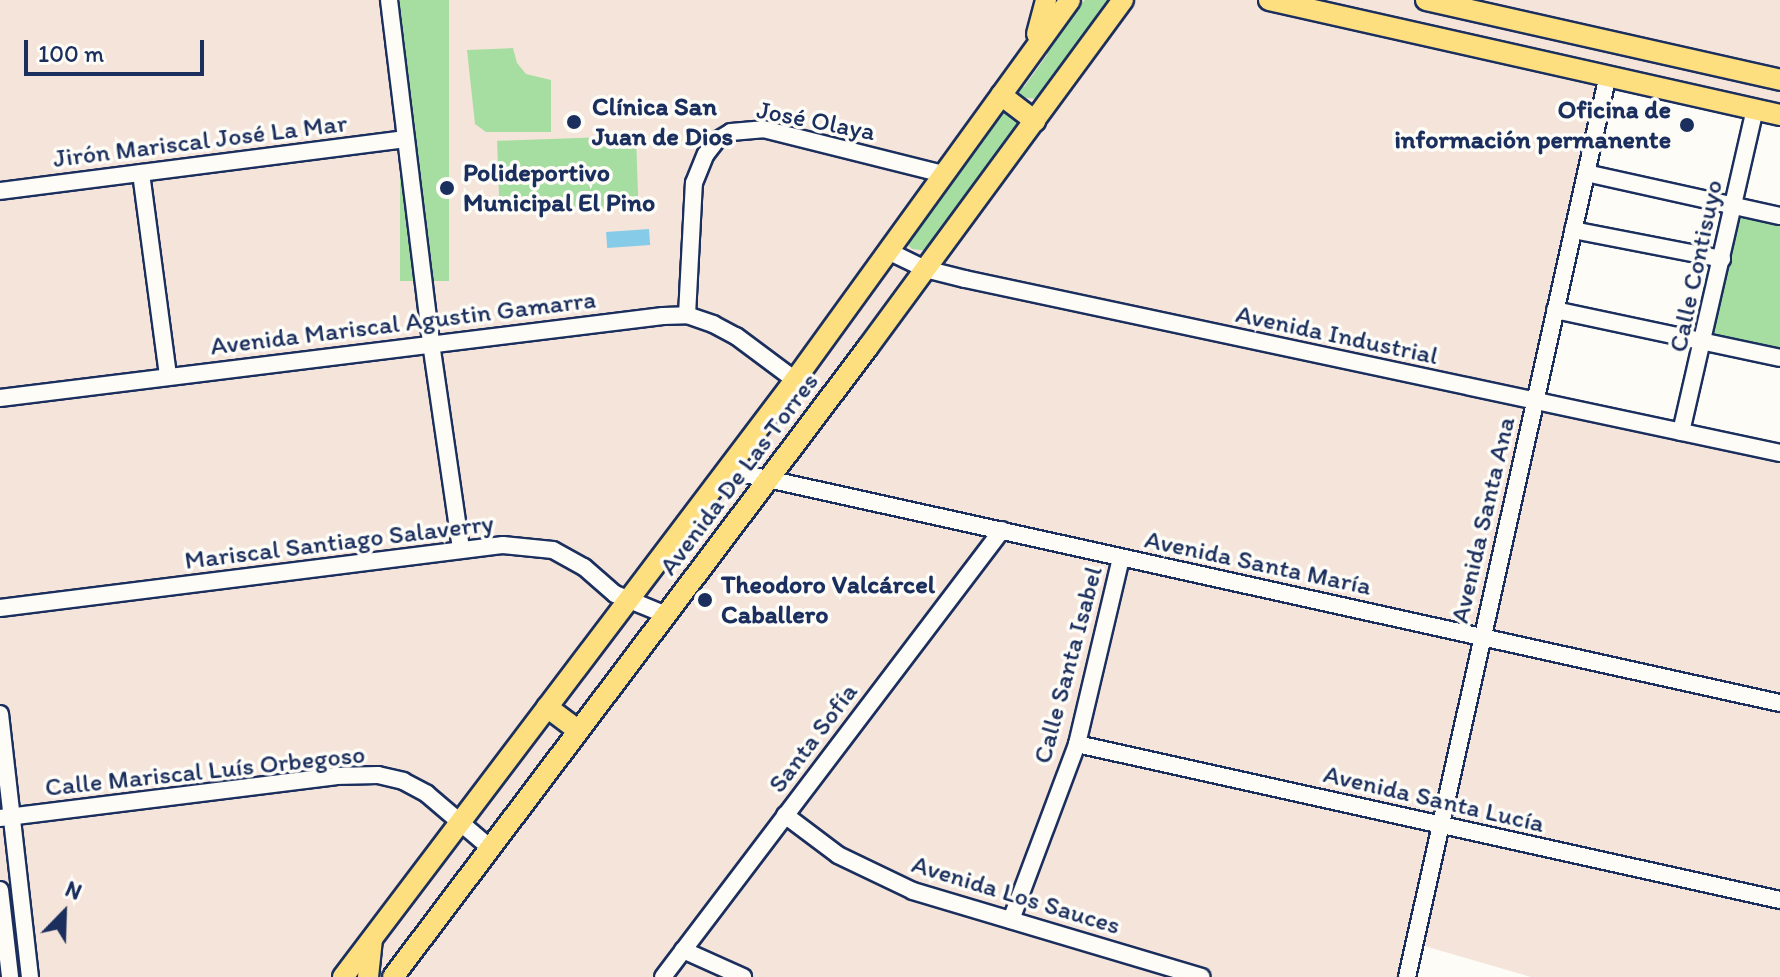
<!DOCTYPE html>
<html>
<head>
<meta charset="utf-8">
<style>
	body { margin:0 }
	#map { position:relative; width:1780px; height:977px; overflow:hidden; background:#fdfcf7; font-family:Itim,sans-serif }
	div>[style] { position:absolute }
	.built>* { inset:0; background:#f5e4da }
	.green>* { inset:0; background:#a6dea2; transform-origin:0 0 }
	.water>* { inset:0; background:#86cbe8; transform-origin:0 0 }
	.roads { filter:drop-shadow(2px 0 #1b2f5e) drop-shadow(-2px 0 #1b2f5e) drop-shadow(0 2px #1b2f5e) drop-shadow(0 -2px #1b2f5e) }
	.minor>* { height:16px; margin:-8px; padding:0 8px; transform-origin:8px; border-radius:8px; background:#fdfcf7 }
	.major>* { height:20px; margin:-10px; padding:0 10px; transform-origin:10px; border-radius:10px; background:#fedf80 }
	.dots>* { width:22px; height:22px; translate:-50% -50%; box-sizing:border-box; border:4px solid #fdfcf7; border-radius:50% }
	span { translate:-50% -50%; white-space:nowrap; text-align:center; line-height:1.15; -webkit-text-stroke:7px #fdfcf7; paint-order:stroke }
	.poi-label { font-size:26px; color:#1b2f5e; font-weight:700 }
	.left { translate:0 -50%; text-align:left }
	.right { translate:-100% -50%; text-align:right }
	.street-label { font-size:26px; color:#1b2f5e }
	.north { position:absolute; left:24px; top:873px; width:80px; height:80px; -webkit-text-stroke:6px #fdfcf7; paint-order:stroke; rotate:23deg; font-size:22px; font-weight:700; line-height:32px; text-align:center; color:#1b2f5e }
	.north::after { content:''; display:block; margin:auto; width:28px; height:36px; background:#1b2f5e; clip-path:polygon(50% 0,100% 100%,50% 72%,0 100%) }
	.scale { position:absolute; left:24px; top:40px; width:180px; height:36px; box-sizing:border-box; border:4px solid #1b2f5e; border-top:0; padding-left:10px; font-size:24px; line-height:28px; white-space:nowrap; color:#1b2f5e; -webkit-text-stroke:6px #fdfcf7; paint-order:stroke }
</style>
</head>
<body>
<div id="map">
	<div class="built">
		<i style="clip-path:polygon(0 0,1780px 0,1780px 125px,1597px 85px,1527px 405px,1780px 458px,1780px 977px,1531px 977px,1421px 945px,1409px 977px,0 977px)"></i>
	</div>
	<div class="green">
		<i style="left:400px;top:0;width:49px;height:281px"></i>
		<i style="clip-path:polygon(1085px 0,1110px 0,1036px 99px,1020px 97px,1016px 83px,1024px 87px,1047px 55px,1047px 41px)"></i>
		<i style="clip-path:polygon(513px 48px,517px 63px,526px 74px,551px 80px,551px 132px,486px 132px,475px 124px,467px 50px)"></i>
		<i style="clip-path:polygon(1002px 110px,1018px 120px,1019px 126px,927px 251px,912px 249px,906px 243px)"></i>
		<i style="left:636px;top:136px;width:72px;height:139px;rotate:88deg"></i>
		<i style="clip-path:polygon(1735px 207px,1780px 217px,1780px 354px,1706px 338px)"></i>
	</div>
	<div class="water">
		<i style="left:649px;top:229px;width:16px;height:43px;rotate:86deg"></i>
	</div>
	<div class="roads">
		<div class="minor">
			<i style="left:389px;top:0;width:346px;rotate:83deg"></i>
			<i style="left:431px;top:343px;width:208px;rotate:81.7deg"></i>
			<i style="left:141px;top:173px;width:205px;rotate:82.4deg"></i>
			<i style="left:1586px;top:173px;width:199px;rotate:12.5deg"></i>
			<i style="left:0;top:191px;width:409px;rotate:-7.3deg"></i>
			<i style="left:1573px;top:230px;width:152px;rotate:11deg"></i>
			<i style="left:888px;top:251px;width:41px;rotate:25.9deg"></i>
			<i style="left:925px;top:269px;width:41px;rotate:14deg"></i>
			<i style="left:965px;top:279px;width:833px;rotate:12.05deg"></i>
			<i style="left:1555px;top:310px;width:230px;rotate:12deg"></i>
			<i style="left:687px;top:315px;width:132px;rotate:-87deg"></i>
			<i style="left:694px;top:183px;width:31px;rotate:-68deg"></i>
			<i style="left:706px;top:154px;width:16px;rotate:-52deg"></i>
			<i style="left:716px;top:141px;width:17px;rotate:-31deg"></i>
			<i style="left:731px;top:132px;width:32px;rotate:-5deg"></i>
			<i style="left:763px;top:129px;width:187px;rotate:14deg"></i>
			<i style="left:0;top:398px;width:668px;rotate:-7.05deg"></i>
			<i style="left:663px;top:316px;width:24px;rotate:-2deg"></i>
			<i style="left:687px;top:315px;width:28px;rotate:19deg"></i>
			<i style="left:713px;top:324px;width:26px;rotate:28deg"></i>
			<i style="left:736px;top:336px;width:74px;rotate:36.7deg"></i>
			<i style="left:1681px;top:432px;width:331px;rotate:-77.1deg"></i>
			<i style="left:727px;top:470px;width:1078px;rotate:12.48deg"></i>
			<i style="left:0;top:608px;width:507px;rotate:-7.14deg"></i>
			<i style="left:503px;top:545px;width:50px;rotate:5.7deg"></i>
			<i style="left:553px;top:550px;width:35px;rotate:29deg"></i>
			<i style="left:584px;top:567px;width:41px;rotate:41.1deg"></i>
			<i style="left:615px;top:594px;width:55px;rotate:22.4deg"></i>
			<i style="left:0;top:714px;width:265px;rotate:83.5deg"></i>
			<i style="left:1077px;top:744px;width:720px;rotate:12.51deg"></i>
			<i style="left:785px;top:815px;width:66px;rotate:37deg"></i>
			<i style="left:838px;top:855px;width:83px;rotate:25.6deg"></i>
			<i style="left:913px;top:891px;width:301px;rotate:16.6deg"></i>
			<i style="left:0;top:818px;width:338px;rotate:-7.1deg"></i>
			<i style="left:335px;top:776px;width:43px;rotate:-1.3deg"></i>
			<i style="left:378px;top:775px;width:26px;rotate:13deg"></i>
			<i style="left:403px;top:781px;width:27px;rotate:28deg"></i>
			<i style="left:427px;top:794px;width:82px;rotate:40.5deg"></i>
			<i style="left:0;top:890px;width:88px;rotate:83.4deg"></i>
			<i style="left:1011px;top:920px;width:188px;rotate:-69.4deg"></i>
			<i style="left:1077px;top:744px;width:191px;rotate:-76.7deg"></i>
			<i style="left:683px;top:950px;width:66px;rotate:24.2deg"></i>
			<i style="left:663px;top:977px;width:561px;rotate:-52.82deg"></i>
			<i style="left:1407px;top:977px;width:924px;rotate:-77.44deg"></i>
		</div>
		<div class="major">
			<i style="left:1269px;top:0;width:524px;rotate:12.68deg"></i>
			<i style="left:1426px;top:0;width:363px;rotate:12.7deg"></i>
			<i style="left:1037px;top:34px;width:35px;rotate:-75deg"></i>
			<i style="left:1001px;top:95px;width:43px;rotate:37.4deg"></i>
			<i style="left:547px;top:707px;width:39px;rotate:37deg"></i>
			<i style="left:343px;top:977px;width:749px;rotate:-52.87deg"></i>
			<i style="left:795px;top:380px;width:469px;rotate:-54.1deg"></i>
			<i style="left:368px;top:977px;width:36px;rotate:-84deg"></i>
			<i style="left:393px;top:977px;width:789px;rotate:-52.98deg"></i>
			<i style="left:868px;top:347px;width:431px;rotate:-53.7deg"></i>
		</div>
	</div>
	<div class="dots">
		<i style="left:574px;top:122px;background:#1b2f5e"></i>
		<i style="left:1687px;top:125px;background:#1b2f5e"></i>
		<i style="left:447px;top:188px;background:#1b2f5e"></i>
		<i style="left:705px;top:600px;background:#1b2f5e"></i>
	</div>
	<div class="poi-label">
		<span class="left" style="left:592px;top:122px">Clínica San<br>Juan de Dios</span>
		<span class="right" style="left:1671px;top:125px">Oficina de<br>información permanente</span>
		<span class="left" style="left:463px;top:188px">Polideportivo<br>Municipal El Pino</span>
		<span class="left" style="left:721px;top:600px">Theodoro Valcárcel<br>Caballero</span>
	</div>
	<div class="street-label">
		<span style="left:816px;top:121px;rotate:11deg">José Olaya</span>
		<span style="left:200px;top:141px;rotate:-7deg">Jirón Mariscal José La Mar</span>
		<span style="left:1696px;top:266px;rotate:-78deg">Calle Contisuyo</span>
		<span style="left:403px;top:323px;rotate:-7deg">Avenida Mariscal Agustin Gamarra</span>
		<span style="left:1337px;top:335px;rotate:12deg">Avenida Industrial</span>
		<span style="left:739px;top:474px;rotate:-53deg">Avenida De Las Torres</span>
		<span style="left:1483px;top:520px;rotate:-77deg">Avenida Santa Ana</span>
		<span style="left:339px;top:542px;rotate:-7deg">Mariscal Santiago Salaverry</span>
		<span style="left:1258px;top:563px;rotate:12deg">Avenida Santa María</span>
		<span style="left:1068px;top:665px;rotate:-75deg">Calle Santa Isabel</span>
		<span style="left:813px;top:738px;rotate:-53deg">Santa Sofía</span>
		<span style="left:205px;top:771px;rotate:-6deg">Calle Mariscal Luís Orbegoso</span>
		<span style="left:1434px;top:799px;rotate:13deg">Avenida Santa Lucía</span>
		<span style="left:1016px;top:895px;rotate:17deg">Avenida Los Sauces</span>
	</div>
	<div class="north">N</div>
	<div class="scale">100 m</div>
</div>
</body>
</html>
